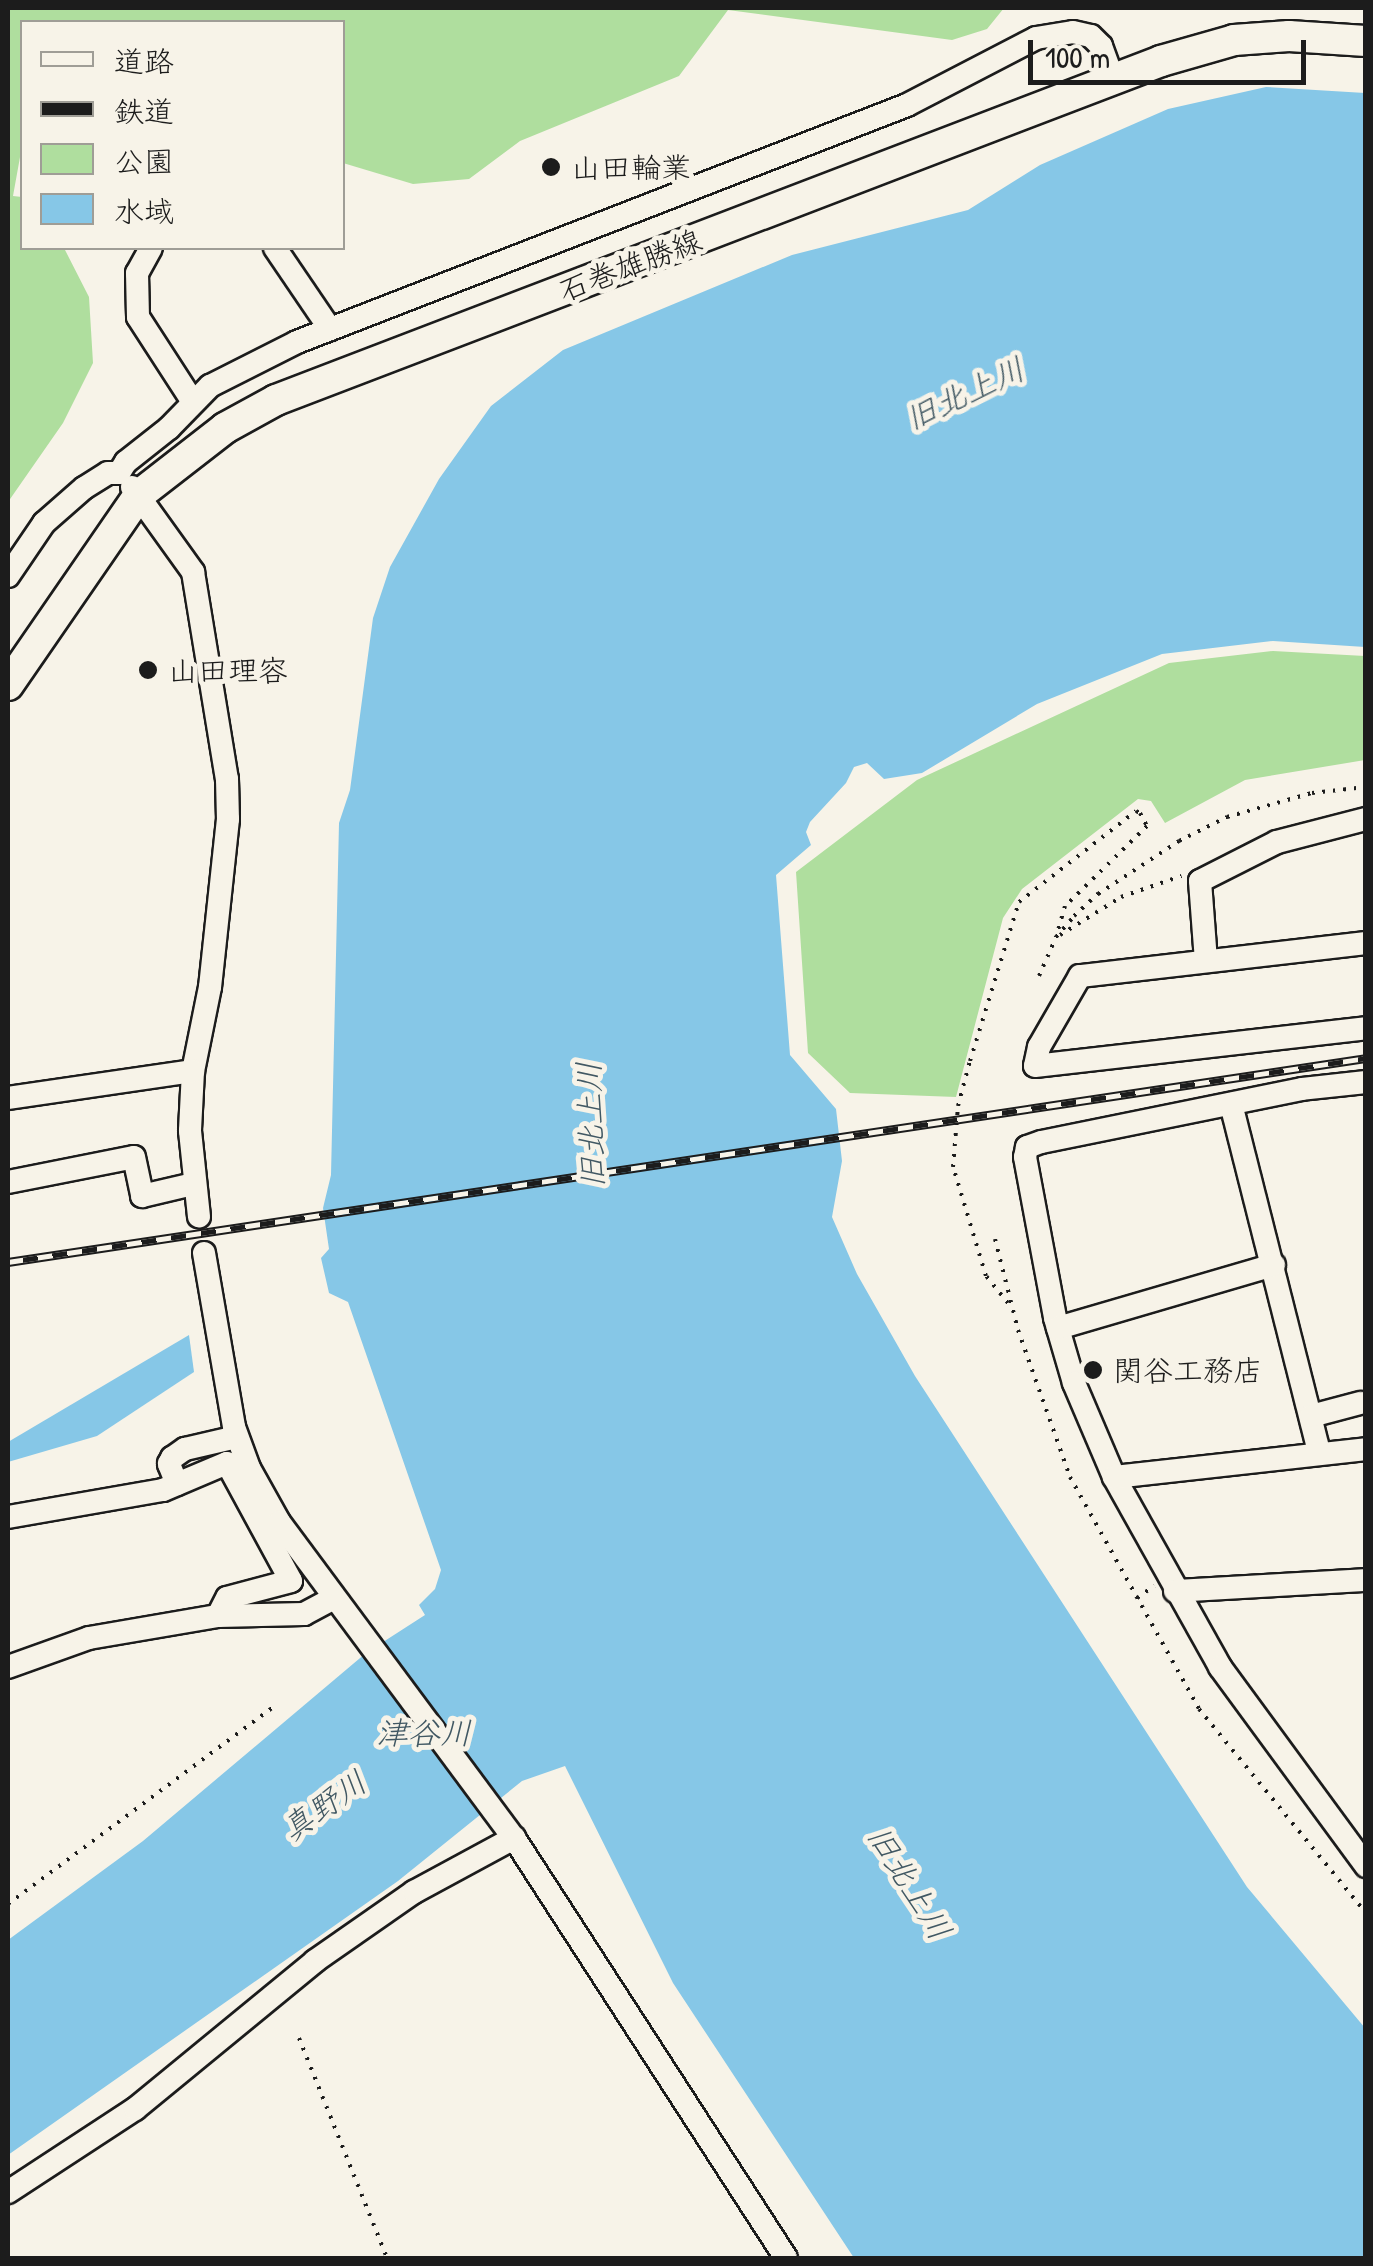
<!DOCTYPE html>
<html>
<head>
<meta charset="utf-8">
<style>
	body { margin:0 }
	#map { position:relative; width:1373px; height:2266px; overflow:hidden; background:#f7f3e8; font-family:"Patrick Hand","Klee One",sans-serif }
	div>[style] { position:absolute }
	.green>* { inset:0; background:#afde9e }
	.water>* { inset:0; background:#86c7e7 }
	.path>* { height:4px; margin-top:-2px; transform-origin:0; background:repeating-linear-gradient(90deg,#1c1c1c 0 2.5px,transparent 0 10.5px) }
	.roads { filter:drop-shadow(2px 0 #1c1c1c) drop-shadow(-2px 0 #1c1c1c) drop-shadow(0 2px #1c1c1c) drop-shadow(0 -2px #1c1c1c) }
	.minor>* { height:22px; margin:-11px; padding:0 11px; transform-origin:11px; border-radius:11px; background:#f7f3e8 }
	.major>* { height:30px; margin:-15px; padding:0 15px; transform-origin:15px; border-radius:15px; background:#f7f3e8 }
	.rail>* { height:9px; margin-top:-4.5px; transform-origin:0; background:repeating-linear-gradient(90deg,#f7f3e8 0 15px,#1c1c1c 0 30px); box-sizing:border-box; border-block:2px solid #1c1c1c }
	.dots>* { width:28px; height:28px; translate:-50% -50%; box-sizing:border-box; border:5px solid #f7f3e8; border-radius:50% }
	span { translate:-50% -50%; white-space:nowrap; text-align:center; line-height:1.15; -webkit-text-stroke:10px #f7f3e8; paint-order:stroke }
	.poi-label { font-size:30px; color:#1c1c1c }
	.left { translate:0 -50%; text-align:left }
	.street-label { font-size:30px; color:#1c1c1c }
	.water-label { font-size:32px; color:#415863; font-style:italic }
	.frame { position:absolute; inset:0; border:10px solid #1c1c1c; pointer-events:none }
	.legend { position:absolute; left:20px; top:20px; width:325px; height:230px; box-sizing:border-box; background:#f7f3e8; border:2px solid #9f9d96; margin:0; padding:12px 18px; list-style:none; font-size:30px; color:#1c1c1c }
	.legend li { display:flex; align-items:center; gap:20px; height:50px }
	.legend b { width:50px; border:2px solid #9f9d96 }
	.scale { position:absolute; left:1028px; top:40px; width:278px; height:45px; box-sizing:border-box; border:5px solid #1c1c1c; border-top:0; padding-left:12px; font-size:30px; line-height:35px; white-space:nowrap; color:#1c1c1c; -webkit-text-stroke:8px #f7f3e8; paint-order:stroke }
</style>
</head>
<body>
<div id="map">
	<div class="green">
		<i style="clip-path:polygon(8px 8px,1004px 8px,987px 29px,952px 40px,728px 10px,679px 76px,520px 141px,469px 179px,413px 184px,343px 163px,342px 22px,22px 22px,22px 146px,13px 196px,22px 197px,22px 248px,64px 248px,89px 297px,93px 363px,63px 423px,8px 502px)"></i>
		<i style="clip-path:polygon(1273px 651px,1365px 656px,1365px 760px,1245px 780px,1165px 823px,1151px 801px,1138px 799px,1022px 889px,1003px 918px,956px 1097px,850px 1093px,808px 1053px,796px 872px,917px 780px,1169px 663px)"></i>
	</div>
	<div class="water">
		<i style="clip-path:polygon(1266px 87px,1365px 93px,1365px 647px,1273px 641px,1162px 654px,1037px 704px,922px 773px,884px 779px,867px 763px,854px 767px,846px 783px,810px 822px,806px 832px,811px 845px,776px 875px,790px 1055px,836px 1109px,842px 1161px,832px 1217px,857px 1274px,915px 1376px,1247px 1887px,1365px 2028px,1365px 2258px,854px 2258px,673px 1983px,565px 1766px,522px 1781px,398px 1881px,8px 2155px,8px 1940px,143px 1841px,366px 1653px,425px 1615px,419px 1605px,435px 1589px,441px 1570px,348px 1302px,329px 1293px,321px 1258px,329px 1249px,323px 1208px,331px 1175px,339px 823px,350px 790px,373px 618px,390px 567px,439px 479px,491px 406px,563px 350px,792px 255px,968px 210px,1040px 165px,1168px 109px)"></i>
		<i style="clip-path:polygon(189px 1335px,194px 1372px,97px 1436px,8px 1462px,8px 1442px)"></i>
	</div>
	<div class="path">
		<i style="left:1060px;top:935px;width:72px;rotate:-31.9deg"></i>
		<i style="left:1121px;top:897px;width:64px;rotate:-19.3deg"></i>
		<i style="left:1039px;top:976px;width:43px;rotate:-66.4deg"></i>
		<i style="left:1056px;top:937px;width:28px;rotate:-49deg"></i>
		<i style="left:1074px;top:916px;width:33px;rotate:-43deg"></i>
		<i style="left:1098px;top:894px;width:97px;rotate:-33.2deg"></i>
		<i style="left:1179px;top:841px;width:54px;rotate:-26.6deg"></i>
		<i style="left:1227px;top:817px;width:88px;rotate:-15.8deg"></i>
		<i style="left:1312px;top:793px;width:54px;rotate:-6.3deg"></i>
		<i style="left:995px;top:1239px;width:94px;rotate:75.8deg"></i>
		<i style="left:1018px;top:1330px;width:156px;rotate:70.5deg"></i>
		<i style="left:1070px;top:1477px;width:265px;rotate:60.9deg"></i>
		<i style="left:1199px;top:1709px;width:264px;rotate:50.7deg"></i>
		<i style="left:1008px;top:1303px;width:35px;rotate:-129deg"></i>
		<i style="left:986px;top:1276px;width:114px;rotate:-106.8deg"></i>
		<i style="left:953px;top:1167px;width:61px;rotate:-85.3deg"></i>
		<i style="left:958px;top:1106px;width:47px;rotate:-75.1deg"></i>
		<i style="left:970px;top:1061px;width:166px;rotate:-72.9deg"></i>
		<i style="left:1019px;top:902px;width:148px;rotate:-37.9deg"></i>
		<i style="left:1136px;top:811px;width:4px;rotate:27deg"></i>
		<i style="left:1140px;top:813px;width:15px;rotate:62deg"></i>
		<i style="left:1147px;top:826px;width:115px;rotate:135.7deg"></i>
		<i style="left:1065px;top:906px;width:32px;rotate:106deg"></i>
		<i style="left:1137px;top:1598px;width:21px;rotate:-35deg"></i>
		<i style="left:8px;top:1904px;width:329px;rotate:-36.6deg"></i>
		<i style="left:299px;top:2038px;width:237px;rotate:68.2deg"></i>
	</div>
	<div class="roads">
		<div class="minor">
			<i style="left:151px;top:248px;width:29px;rotate:119deg"></i>
			<i style="left:137px;top:273px;width:44px;rotate:88.7deg"></i>
			<i style="left:138px;top:317px;width:101px;rotate:57.1deg"></i>
			<i style="left:275px;top:248px;width:98px;rotate:55.8deg"></i>
			<i style="left:132px;top:487px;width:105px;rotate:54.3deg"></i>
			<i style="left:193px;top:572px;width:210px;rotate:80.7deg"></i>
			<i style="left:227px;top:779px;width:40px;rotate:88.6deg"></i>
			<i style="left:228px;top:819px;width:169px;rotate:96.1deg"></i>
			<i style="left:210px;top:987px;width:86px;rotate:101.4deg"></i>
			<i style="left:193px;top:1071px;width:60px;rotate:92.9deg"></i>
			<i style="left:190px;top:1131px;width:86px;rotate:84deg"></i>
			<i style="left:8px;top:576px;width:64px;rotate:-55.8deg"></i>
			<i style="left:44px;top:523px;width:53px;rotate:-41.2deg"></i>
			<i style="left:84px;top:488px;width:28px;rotate:-32deg"></i>
			<i style="left:108px;top:473px;width:11px"></i>
			<i style="left:119px;top:473px;width:13px;rotate:-58deg"></i>
			<i style="left:126px;top:462px;width:55px;rotate:-38.3deg"></i>
			<i style="left:169px;top:428px;width:59px;rotate:-45.7deg"></i>
			<i style="left:210px;top:386px;width:97px;rotate:-26.8deg"></i>
			<i style="left:297px;top:342px;width:654px;rotate:-21.23deg"></i>
			<i style="left:907px;top:105px;width:145px;rotate:-27.4deg"></i>
			<i style="left:1036px;top:38px;width:37px;rotate:-9deg"></i>
			<i style="left:1073px;top:32px;width:18px;rotate:13deg"></i>
			<i style="left:1091px;top:36px;width:14px;rotate:45deg"></i>
			<i style="left:1101px;top:46px;width:35px;rotate:70deg"></i>
			<i style="left:1366px;top:943px;width:288px;rotate:173.4deg"></i>
			<i style="left:1080px;top:976px;width:82px;rotate:120deg"></i>
			<i style="left:1039px;top:1047px;width:19px;rotate:102deg"></i>
			<i style="left:1035px;top:1066px;width:333px;rotate:-6.5deg"></i>
			<i style="left:1206px;top:961px;width:80px;rotate:-94.3deg"></i>
			<i style="left:1200px;top:881px;width:86px;rotate:-26.9deg"></i>
			<i style="left:1277px;top:842px;width:92px;rotate:-14.5deg"></i>
			<i style="left:1366px;top:1082px;width:64px;rotate:173.8deg"></i>
			<i style="left:1302px;top:1089px;width:266px;rotate:168.5deg"></i>
			<i style="left:1041px;top:1142px;width:15px;rotate:160deg"></i>
			<i style="left:1027px;top:1147px;width:10px;rotate:101deg"></i>
			<i style="left:1025px;top:1157px;width:164px;rotate:79.4deg"></i>
			<i style="left:1055px;top:1318px;width:68px;rotate:73.7deg"></i>
			<i style="left:1074px;top:1383px;width:102px;rotate:66.9deg"></i>
			<i style="left:1114px;top:1477px;width:218px;rotate:60.8deg"></i>
			<i style="left:1220px;top:1667px;width:247px;rotate:53.7deg"></i>
			<i style="left:8px;top:1098px;width:187px;rotate:-8.3deg"></i>
			<i style="left:1231px;top:1104px;width:360px;rotate:75.8deg"></i>
			<i style="left:8px;top:1182px;width:128px;rotate:-11.2deg"></i>
			<i style="left:134px;top:1157px;width:40px;rotate:78deg"></i>
			<i style="left:142px;top:1196px;width:52px;rotate:-13.2deg"></i>
			<i style="left:204px;top:1253px;width:177px;rotate:80.2deg"></i>
			<i style="left:234px;top:1427px;width:44px;rotate:69.9deg"></i>
			<i style="left:249px;top:1468px;width:62px;rotate:60.9deg"></i>
			<i style="left:279px;top:1522px;width:394px;rotate:53.4deg"></i>
			<i style="left:514px;top:1838px;width:500px;rotate:57.07deg"></i>
			<i style="left:1058px;top:1328px;width:225px;rotate:-16.3deg"></i>
			<i style="left:1311px;top:1416px;width:51px;rotate:-14.9deg"></i>
			<i style="left:1114px;top:1477px;width:254px;rotate:-6.3deg"></i>
			<i style="left:177px;top:1484px;width:22px;rotate:-112deg"></i>
			<i style="left:169px;top:1464px;width:7px;rotate:-63deg"></i>
			<i style="left:172px;top:1458px;width:16px;rotate:-35deg"></i>
			<i style="left:185px;top:1449px;width:53px;rotate:-13deg"></i>
			<i style="left:8px;top:1517px;width:157px;rotate:-9.9deg"></i>
			<i style="left:163px;top:1490px;width:69px;rotate:-22.9deg"></i>
			<i style="left:227px;top:1463px;width:134px;rotate:61.5deg"></i>
			<i style="left:291px;top:1581px;width:66px;rotate:165.1deg"></i>
			<i style="left:227px;top:1598px;width:20px;rotate:117deg"></i>
			<i style="left:1175px;top:1591px;width:191px;rotate:-3.3deg"></i>
			<i style="left:8px;top:1667px;width:86px;rotate:-19.7deg"></i>
			<i style="left:89px;top:1638px;width:131px;rotate:-9.7deg"></i>
			<i style="left:218px;top:1616px;width:86px;rotate:-1.3deg"></i>
			<i style="left:304px;top:1614px;width:34px;rotate:-28deg"></i>
			<i style="left:8px;top:2192px;width:152px;rotate:-33.2deg"></i>
			<i style="left:135px;top:2109px;width:233px;rotate:-39.4deg"></i>
			<i style="left:315px;top:1961px;width:121px;rotate:-34.9deg"></i>
			<i style="left:414px;top:1892px;width:114px;rotate:-28.4deg"></i>
		</div>
		<div class="major">
			<i style="left:8px;top:685px;width:231px;rotate:-55.4deg"></i>
			<i style="left:139px;top:495px;width:109px;rotate:-37.9deg"></i>
			<i style="left:225px;top:428px;width:58px;rotate:-28.8deg"></i>
			<i style="left:276px;top:400px;width:948px;rotate:-20.96deg"></i>
			<i style="left:1161px;top:61px;width:76px;rotate:-16deg"></i>
			<i style="left:1234px;top:40px;width:55px;rotate:-4.2deg"></i>
			<i style="left:1289px;top:36px;width:77px;rotate:3.7deg"></i>
		</div>
	</div>
	<div class="rail">
		<i style="left:8px;top:1262px;width:1373px;rotate:-8.54deg"></i>
	</div>
	<div class="dots">
		<i style="left:551px;top:167px;background:#1c1c1c"></i>
		<i style="left:148px;top:670px;background:#1c1c1c"></i>
		<i style="left:1093px;top:1370px;background:#1c1c1c"></i>
	</div>
	<div class="poi-label">
		<span class="left" style="left:571px;top:167px">山田輪業</span>
		<span class="left" style="left:168px;top:670px">山田理容</span>
		<span class="left" style="left:1113px;top:1370px">関谷工務店</span>
	</div>
	<div class="street-label">
		<span style="left:630px;top:265px;rotate:-21deg">石巻雄勝線</span>
	</div>
	<div class="water-label">
		<span style="left:965px;top:394px;rotate:-25deg">旧北上川</span>
		<span style="left:591px;top:1125px;rotate:-92deg">旧北上川</span>
		<span style="left:424px;top:1733px">津谷川</span>
		<span style="left:324px;top:1806px;rotate:-35deg">真野川</span>
		<span style="left:909px;top:1883px;rotate:58deg">旧北上川</span>
	</div>
	<div class="frame"></div>
	<ul class="legend">
	<li><b style="height:12px;background:#f7f3e8"></b>道路</li>
	<li><b style="height:12px;background:#1c1c1c"></b>鉄道</li>
	<li><b style="height:28px;background:#afde9e"></b>公園</li>
	<li><b style="height:28px;background:#86c7e7"></b>水域</li>
	</ul>
	<div class="scale">100 m</div>
</div>
</body>
</html>
